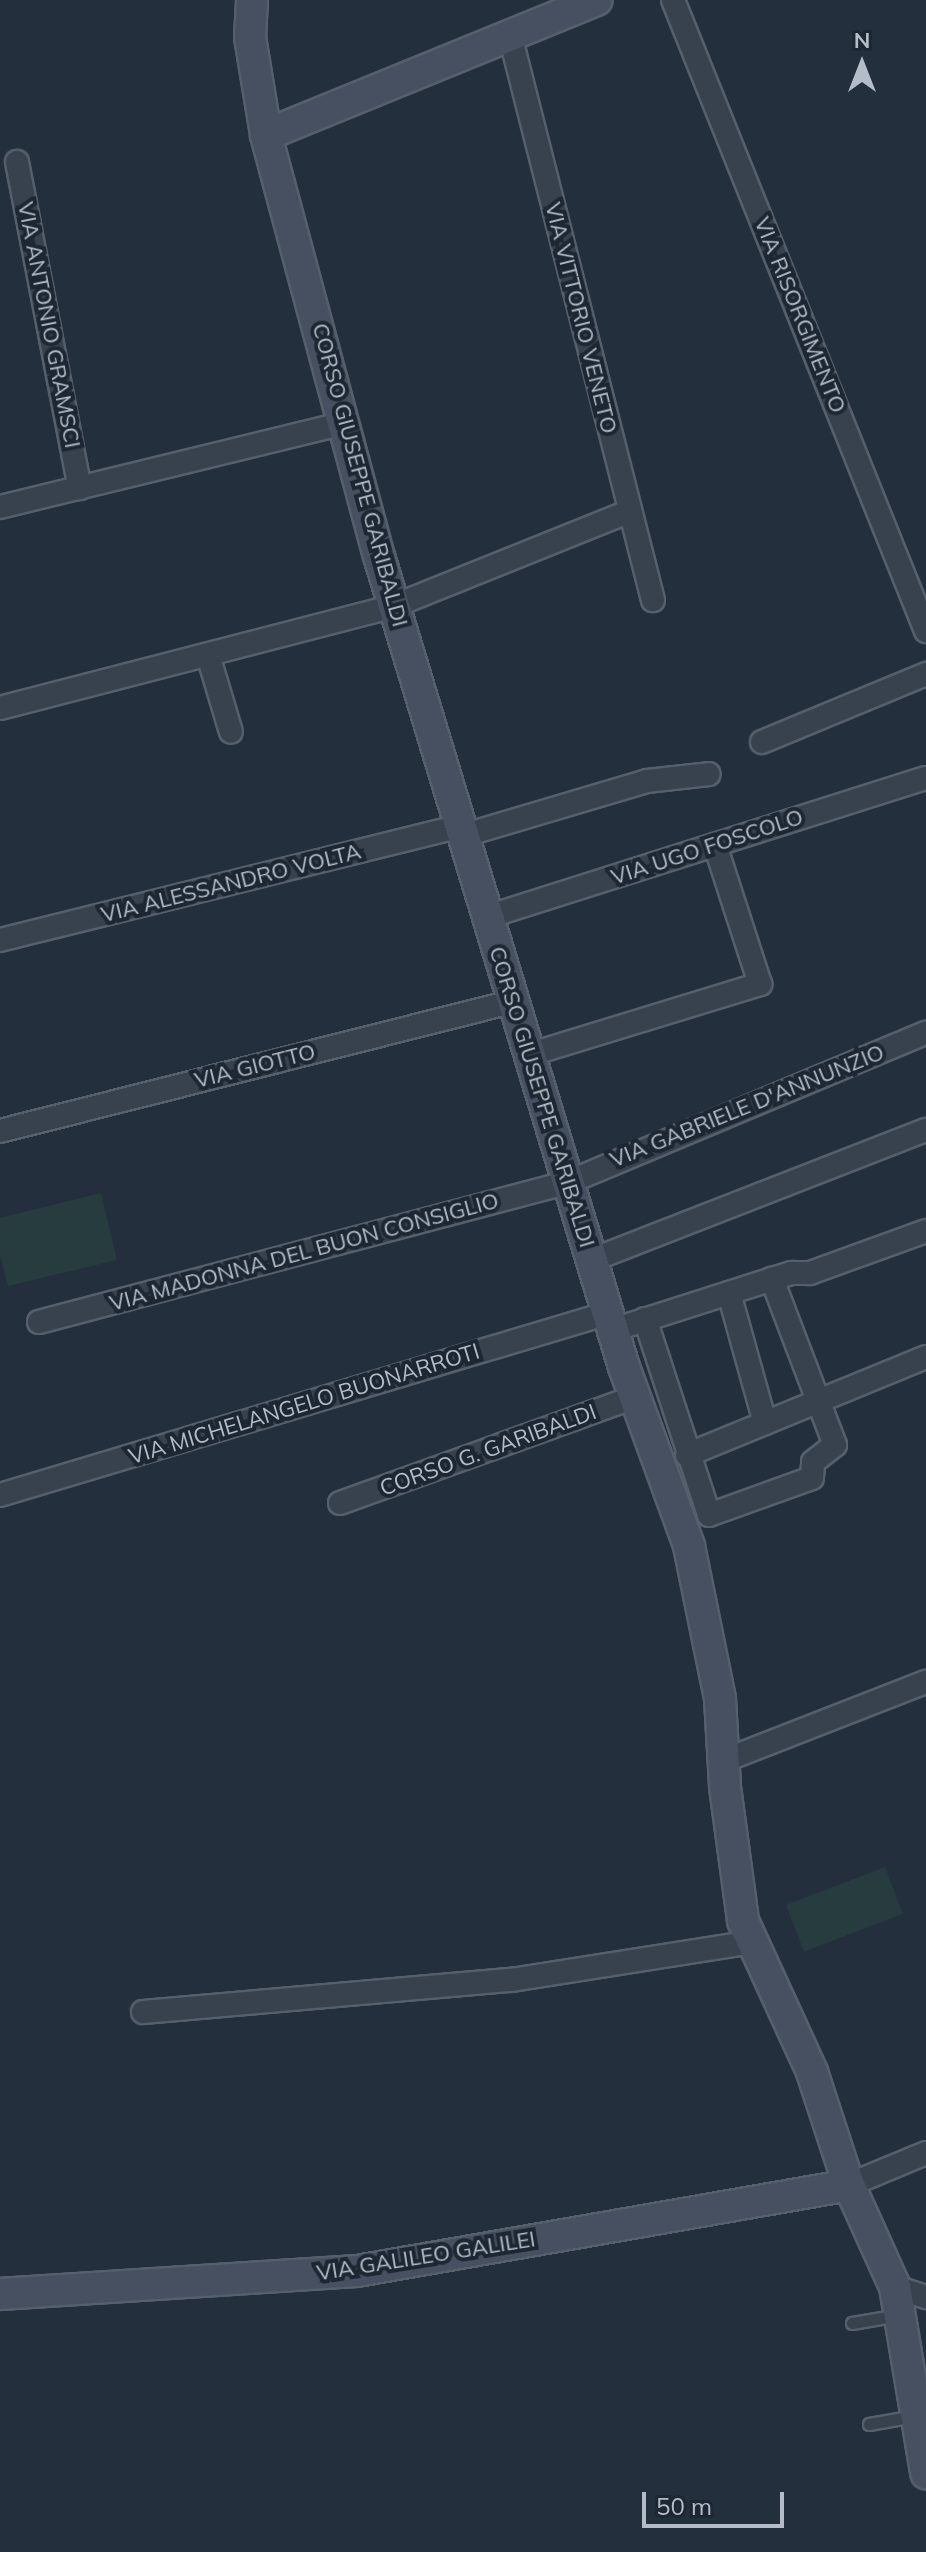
<!DOCTYPE html>
<html>
<head>
<meta charset="utf-8">
<style>
	body { margin:0 }
	#map { position:relative; width:926px; height:2552px; overflow:hidden; background:#242f3e; font-family:Mulish,sans-serif }
	div>[style] { position:absolute }
	.green>* { inset:0; background:#263c3f; transform-origin:0 0 }
	.roads { filter:drop-shadow(2px 0 #565f6c) drop-shadow(-2px 0 #565f6c) drop-shadow(0 2px #565f6c) drop-shadow(0 -2px #565f6c) }
	.lane>* { height:11px; margin:-5.5px; padding:0 5.5px; transform-origin:5.5px; border-radius:5.5px; background:#38414e }
	.street>* { height:22px; margin:-11px; padding:0 11px; transform-origin:11px; border-radius:11px; background:#38414e }
	.secondary>* { height:30px; margin:-15px; padding:0 15px; transform-origin:15px; border-radius:15px; background:#465061 }
	span { translate:-50% -50%; white-space:nowrap; text-align:center; line-height:1.15; -webkit-text-stroke:8px #1d2633; paint-order:stroke }
	.street-label { font-size:22px; color:#b4bcc9 }
	.north { position:absolute; left:822px; top:24px; width:80px; height:80px; -webkit-text-stroke:6px #1d2633; paint-order:stroke; rotate:0deg; font-size:22px; font-weight:700; line-height:32px; text-align:center; color:#b4bcc9 }
	.north::after { content:''; display:block; margin:auto; width:28px; height:36px; background:#b4bcc9; clip-path:polygon(50% 0,100% 100%,50% 72%,0 100%) }
	.scale { position:absolute; left:642px; top:2492px; width:142px; height:36px; box-sizing:border-box; border:4px solid #b4bcc9; border-top:0; padding-left:10px; font-size:24px; line-height:28px; white-space:nowrap; color:#b4bcc9; -webkit-text-stroke:6px #1d2633; paint-order:stroke }
</style>
</head>
<body>
<div id="map">
	<div class="green">
		<i style="clip-path:polygon(101px 1193px,117px 1260px,8px 1286px,0 1255px,0 1218px)"></i>
		<i style="left:885px;top:1867px;width:50px;height:106px;rotate:69deg"></i>
	</div>
	<div class="roads">
		<div class="lane">
			<i style="left:852px;top:2323px;width:48px;rotate:-9.7deg"></i>
			<i style="left:869px;top:2424px;width:47px;rotate:-9.9deg"></i>
		</div>
		<div class="street">
			<i style="left:673px;top:0;width:680px;rotate:68.15deg"></i>
			<i style="left:510px;top:35px;width:583px;rotate:75.8deg"></i>
			<i style="left:17px;top:162px;width:332px;rotate:79.1deg"></i>
			<i style="left:0;top:507px;width:355px;rotate:-13.7deg"></i>
			<i style="left:208px;top:655px;width:80px;rotate:73.4deg"></i>
			<i style="left:0;top:708px;width:407px;rotate:-14.5deg"></i>
			<i style="left:394px;top:606px;width:254px;rotate:-21.9deg"></i>
			<i style="left:762px;top:742px;width:178px;rotate:-22.5deg"></i>
			<i style="left:465px;top:835px;width:190px;rotate:-16.5deg"></i>
			<i style="left:647px;top:781px;width:62px;rotate:-6.4deg"></i>
			<i style="left:487px;top:917px;width:460px;rotate:-17.6deg"></i>
			<i style="left:0;top:940px;width:476px;rotate:-13.9deg"></i>
			<i style="left:528px;top:1055px;width:243px;rotate:-17deg"></i>
			<i style="left:760px;top:984px;width:146px;rotate:-107.9deg"></i>
			<i style="left:0;top:1131px;width:527px;rotate:-14.17deg"></i>
			<i style="left:592px;top:1260px;width:358px;rotate:-21.3deg"></i>
			<i style="left:729px;top:1293px;width:135px;rotate:74.5deg"></i>
			<i style="left:645px;top:1319px;width:206px;rotate:71.9deg"></i>
			<i style="left:709px;top:1515px;width:109px;rotate:-19.8deg"></i>
			<i style="left:812px;top:1478px;width:16px;rotate:-86deg"></i>
			<i style="left:813px;top:1462px;width:28px;rotate:-38deg"></i>
			<i style="left:835px;top:1445px;width:178px;rotate:-110.8deg"></i>
			<i style="left:39px;top:1322px;width:548px;rotate:-14.8deg"></i>
			<i style="left:569px;top:1182px;width:387px;rotate:-22.7deg"></i>
			<i style="left:613px;top:1330px;width:188px;rotate:-17.7deg"></i>
			<i style="left:792px;top:1273px;width:18px"></i>
			<i style="left:810px;top:1273px;width:123px;rotate:-19.9deg"></i>
			<i style="left:687px;top:1455px;width:258px;rotate:-22.3deg"></i>
			<i style="left:0;top:1495px;width:635px;rotate:-16.66deg"></i>
			<i style="left:340px;top:1503px;width:313px;rotate:-19.8deg"></i>
			<i style="left:723px;top:1761px;width:218px;rotate:-21.3deg"></i>
			<i style="left:143px;top:2012px;width:370px;rotate:-5deg"></i>
			<i style="left:512px;top:1980px;width:243px;rotate:-9deg"></i>
			<i style="left:849px;top:2185px;width:83px;rotate:-22.6deg"></i>
			<i style="left:895px;top:2287px;width:33px;rotate:18deg"></i>
		</div>
		<div class="secondary">
			<i style="left:252px;top:0;width:37px;rotate:93deg"></i>
			<i style="left:250px;top:37px;width:99px;rotate:80.7deg"></i>
			<i style="left:266px;top:135px;width:436px;rotate:75deg"></i>
			<i style="left:379px;top:556px;width:847px;rotate:73.19deg"></i>
			<i style="left:624px;top:1367px;width:190px;rotate:70deg"></i>
			<i style="left:689px;top:1546px;width:156px;rotate:78.5deg"></i>
			<i style="left:720px;top:1699px;width:88px;rotate:86.7deg"></i>
			<i style="left:725px;top:1787px;width:135px;rotate:82.3deg"></i>
			<i style="left:743px;top:1921px;width:166px;rotate:65.4deg"></i>
			<i style="left:812px;top:2072px;width:119px;rotate:71.9deg"></i>
			<i style="left:849px;top:2185px;width:112px;rotate:65.7deg"></i>
			<i style="left:895px;top:2287px;width:189px;rotate:80.5deg"></i>
			<i style="left:266px;top:135px;width:357px;rotate:-22.2deg"></i>
			<i style="left:0;top:2294px;width:358px;rotate:-3.7deg"></i>
			<i style="left:357px;top:2271px;width:499px;rotate:-9.9deg"></i>
		</div>
	</div>
	<div class="street-label">
		<span style="left:800px;top:315px;rotate:68deg">VIA RISORGIMENTO</span>
		<span style="left:581px;top:318px;rotate:76deg">VIA VITTORIO VENETO</span>
		<span style="left:49px;top:325px;rotate:79deg">VIA ANTONIO GRAMSCI</span>
		<span style="left:360px;top:475px;rotate:75deg">CORSO GIUSEPPE GARIBALDI</span>
		<span style="left:707px;top:847px;rotate:-18deg">VIA UGO FOSCOLO</span>
		<span style="left:231px;top:883px;rotate:-14deg">VIA ALESSANDRO VOLTA</span>
		<span style="left:255px;top:1066px;rotate:-14deg">VIA GIOTTO</span>
		<span style="left:542px;top:1097px;rotate:73deg">CORSO GIUSEPPE GARIBALDI</span>
		<span style="left:747px;top:1106px;rotate:-22deg">VIA GABRIELE D'ANNUNZIO</span>
		<span style="left:304px;top:1252px;rotate:-15deg">VIA MADONNA DEL BUON CONSIGLIO</span>
		<span style="left:304px;top:1404px;rotate:-17deg">VIA MICHELANGELO BUONARROTI</span>
		<span style="left:488px;top:1450px;rotate:-20deg">CORSO G. GARIBALDI</span>
		<span style="left:426px;top:2256px;rotate:-9deg">VIA GALILEO GALILEI</span>
	</div>
	<div class="north">N</div>
	<div class="scale">50 m</div>
</div>
</body>
</html>
